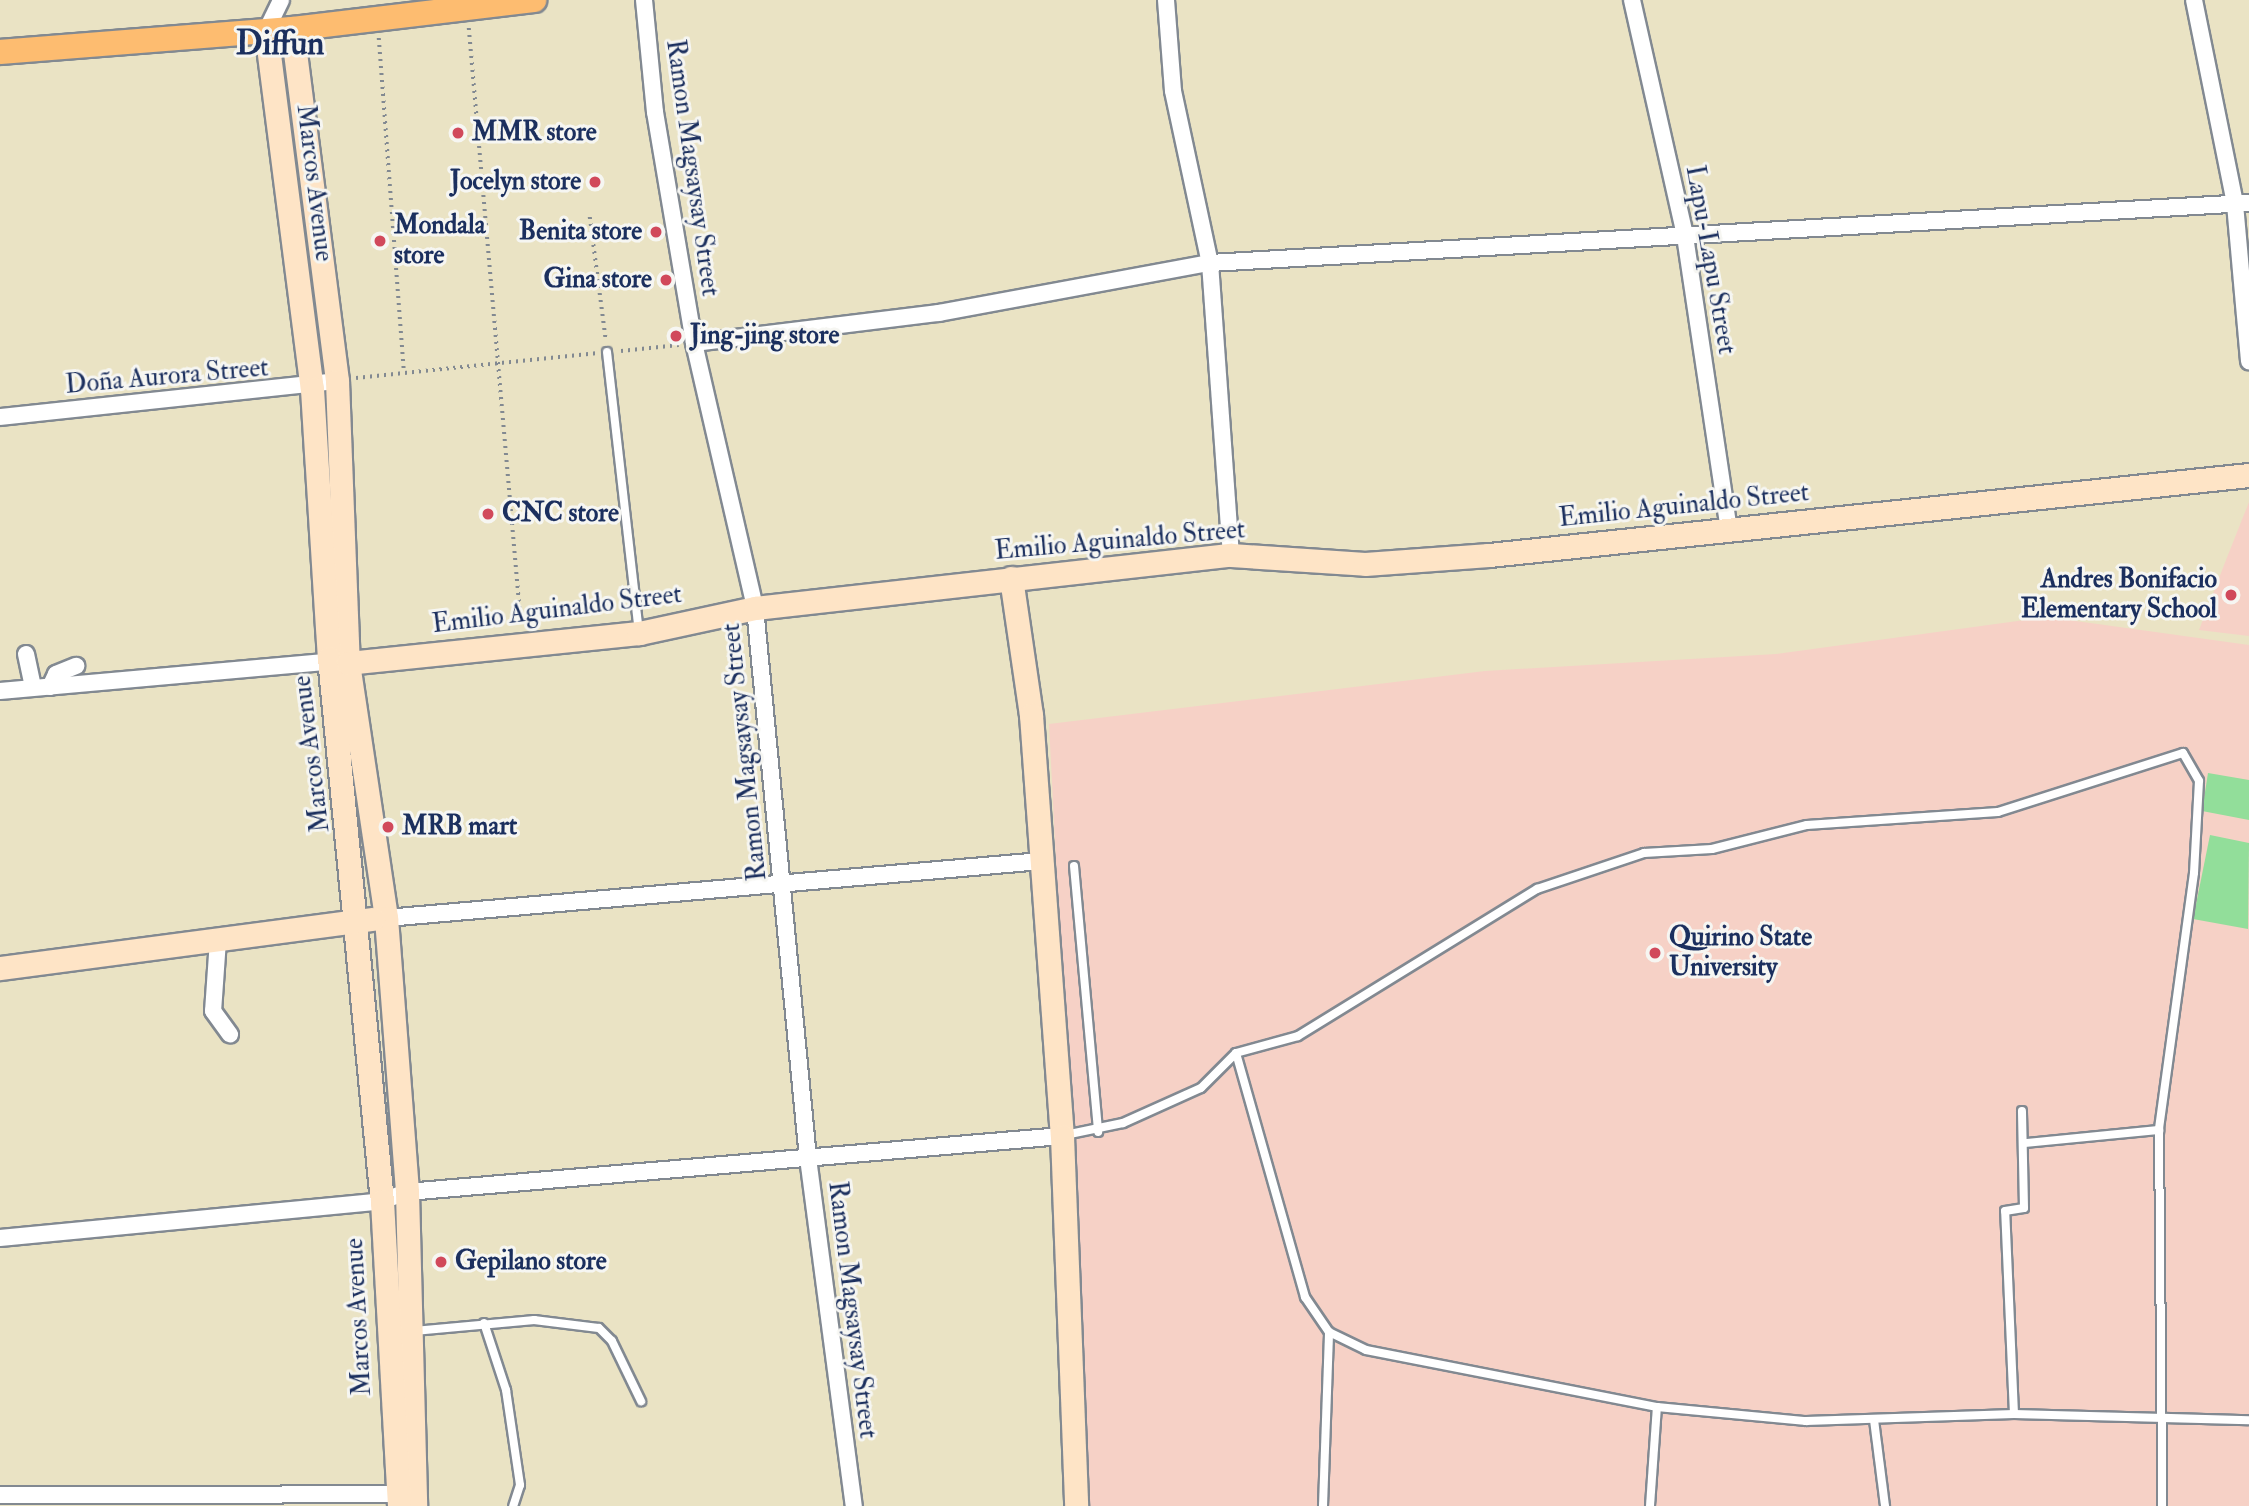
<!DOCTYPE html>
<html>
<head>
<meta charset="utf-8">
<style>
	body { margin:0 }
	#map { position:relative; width:2249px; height:1506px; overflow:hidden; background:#eae3c4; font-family:"IM FELL Double Pica",serif }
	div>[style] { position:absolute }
	.built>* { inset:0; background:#f6d1c6 }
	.green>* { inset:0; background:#92de9a }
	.path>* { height:3.5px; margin-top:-1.75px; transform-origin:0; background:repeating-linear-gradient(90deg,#828991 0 2px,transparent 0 7px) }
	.roads { filter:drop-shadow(2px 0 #828991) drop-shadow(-2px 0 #828991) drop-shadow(0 2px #828991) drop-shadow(0 -2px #828991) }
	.lane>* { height:8px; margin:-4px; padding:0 4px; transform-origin:4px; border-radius:4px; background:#fff }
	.street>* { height:16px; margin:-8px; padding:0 8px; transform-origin:8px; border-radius:8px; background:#fff }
	.secondary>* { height:23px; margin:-11.5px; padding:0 11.5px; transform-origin:11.5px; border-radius:11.5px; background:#fee4c6 }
	.primary>* { height:24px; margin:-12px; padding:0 12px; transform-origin:12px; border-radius:12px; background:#fdbc70 }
	.dots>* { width:19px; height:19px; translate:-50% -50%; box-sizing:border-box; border:4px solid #f6f6f2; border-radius:50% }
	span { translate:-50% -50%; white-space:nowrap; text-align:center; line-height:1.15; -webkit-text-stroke:6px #f6f6f2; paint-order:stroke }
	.poi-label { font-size:26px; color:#1b2f5e; font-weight:700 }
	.left { translate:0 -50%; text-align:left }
	.right { translate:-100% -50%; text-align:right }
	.street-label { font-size:26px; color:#1b2f5e }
	.district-label { font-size:33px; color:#1b2f5e; font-weight:700 }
</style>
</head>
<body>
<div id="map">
	<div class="built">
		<i style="clip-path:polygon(2249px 502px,2249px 636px,2199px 630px,2226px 560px)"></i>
		<i style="clip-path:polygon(2047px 617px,2249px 645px,2249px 1506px,1089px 1506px,1049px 724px,1485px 671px,1776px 654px)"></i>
	</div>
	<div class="green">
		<i style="clip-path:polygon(2208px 773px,2249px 780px,2249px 820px,2202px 811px)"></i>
		<i style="clip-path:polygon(2210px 835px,2249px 843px,2248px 929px,2193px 919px)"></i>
	</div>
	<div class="path">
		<i style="left:469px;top:28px;width:598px;rotate:85.01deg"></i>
		<i style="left:379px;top:38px;width:335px;rotate:85.7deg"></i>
		<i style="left:590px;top:217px;width:124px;rotate:82.6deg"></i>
		<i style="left:621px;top:351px;width:58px;rotate:-5.9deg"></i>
		<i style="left:356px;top:378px;width:241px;rotate:-5.9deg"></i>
	</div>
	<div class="roads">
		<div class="lane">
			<i style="left:607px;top:352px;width:281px;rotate:83.5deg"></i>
			<i style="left:1074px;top:866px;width:267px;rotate:84.8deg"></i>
			<i style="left:1236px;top:1053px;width:254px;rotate:74.2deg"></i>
			<i style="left:1305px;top:1297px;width:42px;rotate:55.6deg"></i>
			<i style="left:1329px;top:1332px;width:41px;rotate:25.9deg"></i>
			<i style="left:1366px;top:1350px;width:297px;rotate:11.1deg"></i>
			<i style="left:1657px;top:1407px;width:150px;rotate:5.4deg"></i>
			<i style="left:1806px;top:1421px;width:208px;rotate:-1.9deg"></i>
			<i style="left:2014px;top:1414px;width:235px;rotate:1.5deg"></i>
			<i style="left:1065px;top:1135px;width:59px;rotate:-11.7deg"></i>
			<i style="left:1123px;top:1123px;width:85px;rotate:-24.2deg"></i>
			<i style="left:1201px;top:1088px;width:49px;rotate:-45deg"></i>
			<i style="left:1236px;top:1053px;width:64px;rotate:-15.3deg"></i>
			<i style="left:1298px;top:1036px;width:281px;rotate:-31.6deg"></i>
			<i style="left:1537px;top:889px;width:113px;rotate:-18.6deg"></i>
			<i style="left:1644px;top:853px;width:68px;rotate:-3.4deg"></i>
			<i style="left:1712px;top:849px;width:98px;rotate:-14.2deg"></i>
			<i style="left:1807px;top:825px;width:191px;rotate:-3.9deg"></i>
			<i style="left:1998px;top:812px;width:194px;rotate:-17.7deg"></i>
			<i style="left:2183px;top:753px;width:32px;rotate:60deg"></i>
			<i style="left:2199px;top:781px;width:92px;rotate:93.1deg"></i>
			<i style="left:2194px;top:873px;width:259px;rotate:97.8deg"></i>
			<i style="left:2159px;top:1130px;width:376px;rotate:89.5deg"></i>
			<i style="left:2026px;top:1143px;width:134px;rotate:-5.6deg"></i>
			<i style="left:484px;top:1323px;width:71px;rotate:71.8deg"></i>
			<i style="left:506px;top:1390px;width:96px;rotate:81.6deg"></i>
			<i style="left:520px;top:1485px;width:22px;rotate:108deg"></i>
			<i style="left:414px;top:1331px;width:121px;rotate:-5.2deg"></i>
			<i style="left:534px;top:1320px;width:65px;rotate:7deg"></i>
			<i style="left:599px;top:1328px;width:18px;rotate:45deg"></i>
			<i style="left:612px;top:1341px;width:67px;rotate:64.2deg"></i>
			<i style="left:2014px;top:1414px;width:203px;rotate:-92.5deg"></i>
			<i style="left:2005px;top:1211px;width:19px;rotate:-9deg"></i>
			<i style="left:2024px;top:1208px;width:97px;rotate:-91.2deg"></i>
			<i style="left:1874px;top:1420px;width:87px;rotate:82.7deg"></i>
			<i style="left:1323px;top:1506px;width:174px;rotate:-88deg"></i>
			<i style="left:1650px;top:1506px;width:99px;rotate:-86deg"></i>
		</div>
		<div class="street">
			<i style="left:644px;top:0;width:113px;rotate:84.4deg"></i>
			<i style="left:655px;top:112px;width:234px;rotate:80.4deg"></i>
			<i style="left:694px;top:343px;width:272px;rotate:77deg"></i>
			<i style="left:755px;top:608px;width:553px;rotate:84.5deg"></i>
			<i style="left:808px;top:1158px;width:351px;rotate:82.5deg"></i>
			<i style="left:1166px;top:0;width:91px;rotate:85.6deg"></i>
			<i style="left:1173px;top:91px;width:176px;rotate:77.9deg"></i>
			<i style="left:1210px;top:263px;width:293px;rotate:85.9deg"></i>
			<i style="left:1632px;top:0;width:242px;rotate:77.3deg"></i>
			<i style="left:1685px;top:236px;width:297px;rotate:81.5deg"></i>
			<i style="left:2194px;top:0;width:208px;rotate:78.6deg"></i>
			<i style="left:2235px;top:204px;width:158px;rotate:84.9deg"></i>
			<i style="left:266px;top:31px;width:34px;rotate:-64deg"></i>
			<i style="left:694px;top:343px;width:247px;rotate:-7deg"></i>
			<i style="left:939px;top:313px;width:276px;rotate:-10.5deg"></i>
			<i style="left:1210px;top:263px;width:1041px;rotate:-3.31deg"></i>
			<i style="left:0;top:417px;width:339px;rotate:-6.1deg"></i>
			<i style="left:26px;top:654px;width:34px;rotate:78deg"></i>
			<i style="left:50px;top:687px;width:14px;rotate:-65deg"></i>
			<i style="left:56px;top:674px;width:22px;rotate:-22deg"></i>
			<i style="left:0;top:691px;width:340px;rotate:-5.1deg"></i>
			<i style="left:386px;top:918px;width:658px;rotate:-4.97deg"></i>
			<i style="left:218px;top:940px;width:71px;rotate:94deg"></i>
			<i style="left:213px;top:1011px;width:29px;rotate:54deg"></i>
			<i style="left:0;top:1238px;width:384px;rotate:-5.5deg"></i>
			<i style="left:382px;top:1201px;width:27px;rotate:-20deg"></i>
			<i style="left:407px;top:1192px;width:657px;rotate:-4.89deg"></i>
			<i style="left:0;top:1495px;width:407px;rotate:-0.1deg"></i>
		</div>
		<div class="secondary">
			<i style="left:292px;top:29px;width:355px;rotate:82.7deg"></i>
			<i style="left:337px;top:381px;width:282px;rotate:87.8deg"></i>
			<i style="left:348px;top:663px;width:258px;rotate:81.5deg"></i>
			<i style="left:386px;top:918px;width:275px;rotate:85.6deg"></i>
			<i style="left:407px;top:1192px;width:314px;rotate:88.5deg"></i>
			<i style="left:266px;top:31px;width:361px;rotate:82.7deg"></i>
			<i style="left:312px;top:389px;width:270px;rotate:86.4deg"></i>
			<i style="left:329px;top:658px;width:546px;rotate:84.43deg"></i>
			<i style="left:382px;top:1201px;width:305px;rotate:86.8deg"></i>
			<i style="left:1011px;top:578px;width:138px;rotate:81.7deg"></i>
			<i style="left:1031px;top:715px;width:422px;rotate:85.8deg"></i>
			<i style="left:1062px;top:1136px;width:370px;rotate:87.8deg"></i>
			<i style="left:348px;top:663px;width:293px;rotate:-5.9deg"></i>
			<i style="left:639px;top:633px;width:119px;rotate:-12.2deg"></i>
			<i style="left:755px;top:608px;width:479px;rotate:-6.4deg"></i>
			<i style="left:1231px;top:555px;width:134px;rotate:3.8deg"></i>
			<i style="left:1365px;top:564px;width:124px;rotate:-4.2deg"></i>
			<i style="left:1489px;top:555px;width:764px;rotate:-6.01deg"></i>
			<i style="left:0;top:968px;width:376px;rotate:-7.5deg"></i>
		</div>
		<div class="primary">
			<i style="left:0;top:52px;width:293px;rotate:-4.5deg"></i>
			<i style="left:292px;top:29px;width:244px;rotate:-6.8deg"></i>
		</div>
	</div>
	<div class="dots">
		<i style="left:458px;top:133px;background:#d1495b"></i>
		<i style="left:595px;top:182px;background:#d1495b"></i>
		<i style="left:656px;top:232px;background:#d1495b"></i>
		<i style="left:380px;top:241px;background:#d1495b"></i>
		<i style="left:666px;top:280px;background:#d1495b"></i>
		<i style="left:676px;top:336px;background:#d1495b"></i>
		<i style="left:488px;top:514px;background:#d1495b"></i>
		<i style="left:2231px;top:595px;background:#d1495b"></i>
		<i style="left:388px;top:827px;background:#d1495b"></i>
		<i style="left:1655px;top:953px;background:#d1495b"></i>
		<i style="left:441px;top:1262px;background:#d1495b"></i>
	</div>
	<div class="poi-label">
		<span class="left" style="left:472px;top:133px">MMR store</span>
		<span class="right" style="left:581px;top:182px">Jocelyn store</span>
		<span class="left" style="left:394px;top:241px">Mondala<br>store</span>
		<span class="right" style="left:642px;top:232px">Benita store</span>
		<span class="right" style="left:652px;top:280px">Gina store</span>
		<span class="left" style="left:690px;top:336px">Jing-jing store</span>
		<span class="left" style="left:502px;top:514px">CNC store</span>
		<span class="right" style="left:2217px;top:595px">Andres Bonifacio<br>Elementary School</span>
		<span class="left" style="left:402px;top:827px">MRB mart</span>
		<span class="left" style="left:1669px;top:953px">Quirino State<br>University</span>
		<span class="left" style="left:455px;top:1262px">Gepilano store</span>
	</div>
	<div class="street-label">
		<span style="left:692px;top:168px;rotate:82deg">Ramon Magsaysay Street</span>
		<span style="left:314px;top:183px;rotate:83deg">Marcos Avenue</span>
		<span style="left:1710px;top:260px;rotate:80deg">Lapu-Lapu Street</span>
		<span style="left:167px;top:377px;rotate:-5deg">Doña Aurora Street</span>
		<span style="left:1684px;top:506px;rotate:-6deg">Emilio Aguinaldo Street</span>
		<span style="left:1120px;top:541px;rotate:-5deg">Emilio Aguinaldo Street</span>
		<span style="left:557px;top:610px;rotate:-7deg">Emilio Aguinaldo Street</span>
		<span style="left:745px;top:752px;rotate:-96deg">Ramon Magsaysay Street</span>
		<span style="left:312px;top:754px;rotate:-97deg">Marcos Avenue</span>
		<span style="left:852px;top:1310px;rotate:83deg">Ramon Magsaysay Street</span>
		<span style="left:359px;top:1317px;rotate:-93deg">Marcos Avenue</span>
	</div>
	<div class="district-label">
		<span style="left:280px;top:44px">Diffun</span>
	</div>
</div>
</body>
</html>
